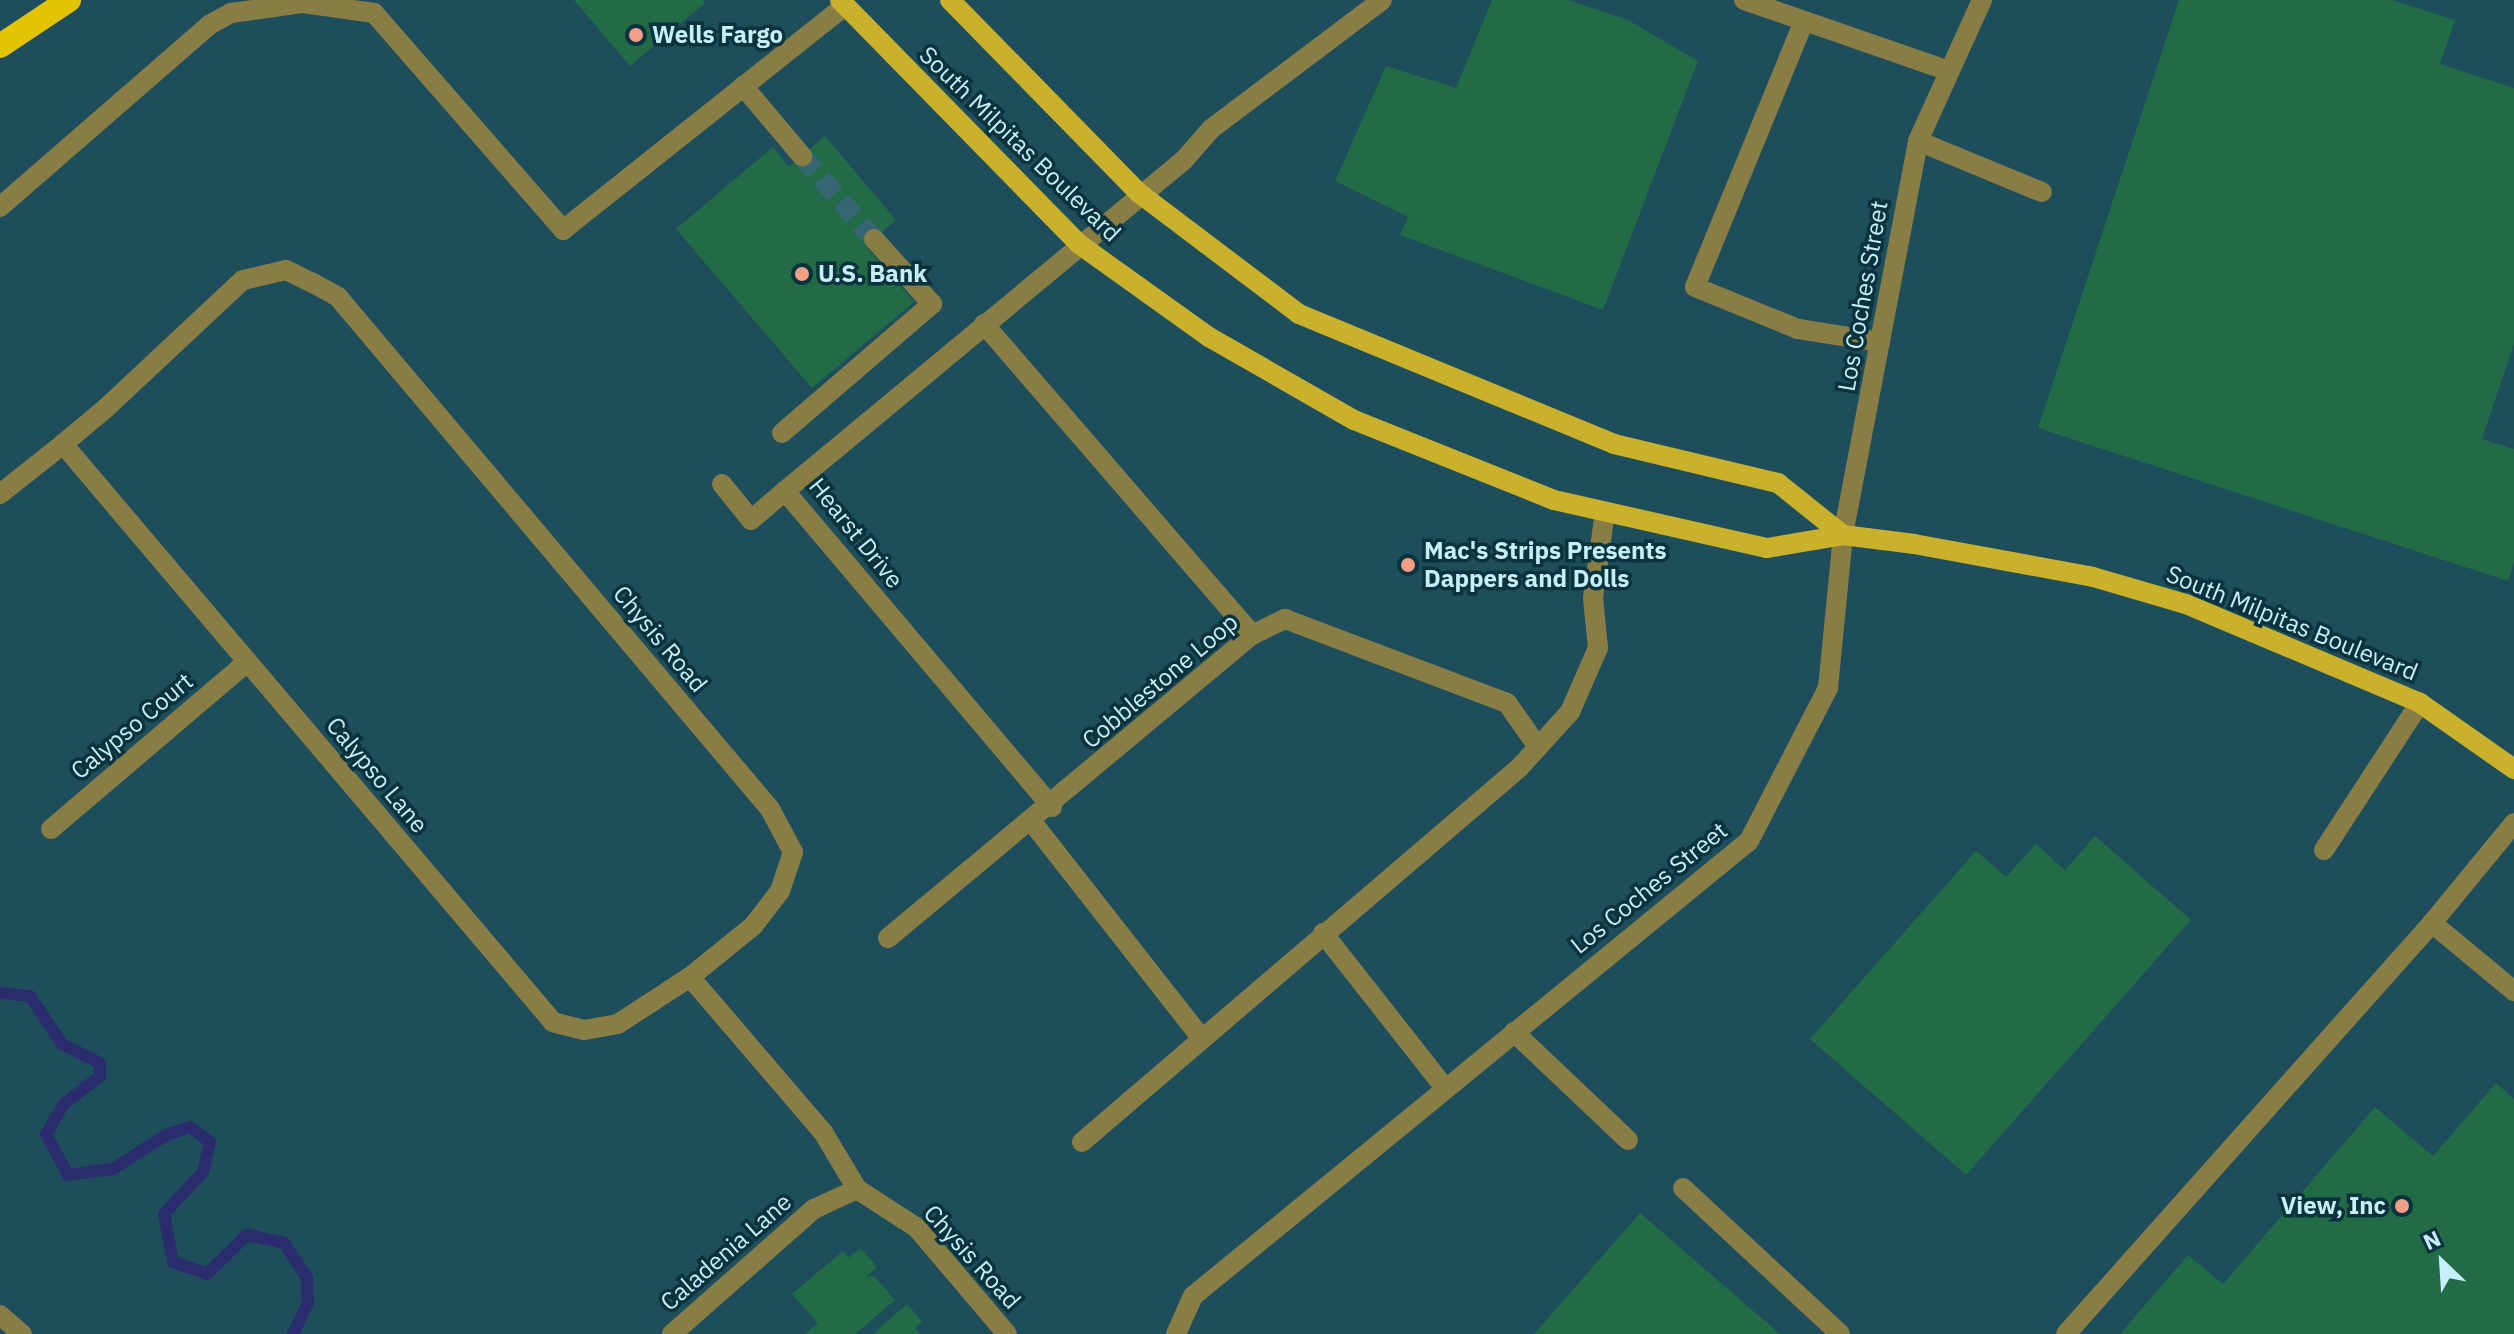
<!DOCTYPE html>
<html>
<head>
<meta charset="utf-8">
<style>
	body { margin:0 }
	#map { position:relative; width:2514px; height:1334px; overflow:hidden; background:#1e4e5b; font-family:"IBM Plex Sans",sans-serif }
	div>[style] { position:absolute }
	.stream>* { height:12px; margin:-6px; padding:0 6px; transform-origin:6px; border-radius:6px; background:#2b2c6d }
	.building>* { inset:0; background:#226b47 }
	.minor-tunnel>* { height:20px; margin-top:-10px; transform-origin:0; background:repeating-linear-gradient(90deg,#376673 0 20px,transparent 0 30px) }
	.minor>* { height:20px; margin:-10px; padding:0 10px; transform-origin:10px; border-radius:10px; background:#897d46 }
	.major>* { height:20px; margin:-10px; padding:0 10px; transform-origin:10px; border-radius:10px; background:#c9b12c }
	.highway>* { height:24px; margin:-12px; padding:0 12px; transform-origin:12px; border-radius:12px; background:#e2c402 }
	.dots>* { width:22px; height:22px; translate:-50% -50%; box-sizing:border-box; border:4px solid #0b333d; border-radius:50% }
	span { translate:-50% -50%; white-space:nowrap; text-align:center; line-height:1.15; -webkit-text-stroke:7px #0b333d; paint-order:stroke }
	.poi-label { font-size:24px; color:#c5effb; font-weight:700 }
	.left { translate:0 -50%; text-align:left }
	.right { translate:-100% -50%; text-align:right }
	.street-label { font-size:24px; color:#c5effb }
	.north { position:absolute; left:2402px; top:1222px; width:80px; height:80px; -webkit-text-stroke:6px #0b333d; paint-order:stroke; rotate:335deg; font-size:22px; font-weight:700; line-height:32px; text-align:center; color:#c5effb }
	.north::after { content:''; display:block; margin:auto; width:28px; height:36px; background:#c5effb; clip-path:polygon(50% 0,100% 100%,50% 72%,0 100%) }
</style>
</head>
<body>
<div id="map">
	<div class="stream">
		<i style="left:0;top:993px;width:30px;rotate:6deg"></i>
		<i style="left:30px;top:996px;width:58px;rotate:56.3deg"></i>
		<i style="left:62px;top:1044px;width:42px;rotate:26.6deg"></i>
		<i style="left:100px;top:1063px;width:13px;rotate:90deg"></i>
		<i style="left:100px;top:1076px;width:47px;rotate:141.9deg"></i>
		<i style="left:63px;top:1105px;width:34px;rotate:120deg"></i>
		<i style="left:46px;top:1134px;width:47px;rotate:61.8deg"></i>
		<i style="left:68px;top:1175px;width:45px;rotate:-7.6deg"></i>
		<i style="left:113px;top:1169px;width:63px;rotate:-32.7deg"></i>
		<i style="left:166px;top:1135px;width:25px;rotate:-18deg"></i>
		<i style="left:190px;top:1127px;width:25px;rotate:37deg"></i>
		<i style="left:210px;top:1142px;width:31px;rotate:103deg"></i>
		<i style="left:203px;top:1172px;width:57px;rotate:132.9deg"></i>
		<i style="left:164px;top:1214px;width:49px;rotate:79.4deg"></i>
		<i style="left:173px;top:1262px;width:36px;rotate:19deg"></i>
		<i style="left:207px;top:1274px;width:56px;rotate:-44.3deg"></i>
		<i style="left:247px;top:1235px;width:38px;rotate:12deg"></i>
		<i style="left:284px;top:1243px;width:42px;rotate:56.7deg"></i>
		<i style="left:307px;top:1278px;width:25px;rotate:88deg"></i>
		<i style="left:308px;top:1303px;width:34px;rotate:116deg"></i>
	</div>
	<div class="building">
		<i style="clip-path:polygon(574px 0,703px 0,705px 3px,630px 66px)"></i>
		<i style="clip-path:polygon(1492px 0,1568px 0,1628px 20px,1698px 61px,1603px 310px,1400px 235px,1408px 217px,1335px 181px,1386px 66px,1456px 88px)"></i>
		<i style="clip-path:polygon(2179px 0,2392px 0,2455px 20px,2440px 64px,2514px 88px,2514px 344px,2482px 439px,2514px 449px,2514px 562px,2508px 581px,2038px 428px)"></i>
		<i style="clip-path:polygon(825px 136px,896px 220px,866px 246px,914px 302px,812px 388px,676px 229px,773px 147px,789px 167px)"></i>
		<i style="clip-path:polygon(2095px 836px,2191px 920px,1966px 1175px,1810px 1039px,1976px 851px,2006px 877px,2036px 844px,2065px 870px)"></i>
		<i style="clip-path:polygon(2496px 1083px,2514px 1099px,2514px 1334px,2120px 1334px,2188px 1255px,2223px 1284px,2375px 1107px,2433px 1156px)"></i>
		<i style="clip-path:polygon(1640px 1213px,1780px 1334px,1534px 1334px)"></i>
		<i style="clip-path:polygon(861px 1248px,877px 1267px,866px 1277px,874px 1276px,895px 1300px,855px 1334px,805px 1334px,818px 1323px,792px 1294px,843px 1251px,848px 1258px)"></i>
		<i style="clip-path:polygon(907px 1304px,922px 1321px,915px 1328px,921px 1334px,873px 1334px)"></i>
	</div>
	<div class="minor-tunnel">
		<i style="left:802px;top:156px;width:110px;rotate:49.1deg"></i>
	</div>
	<div class="minor">
		<i style="left:1744px;top:0;width:217px;rotate:19.1deg"></i>
		<i style="left:1804px;top:21px;width:287px;rotate:112.3deg"></i>
		<i style="left:1695px;top:287px;width:111px;rotate:22.2deg"></i>
		<i style="left:1798px;top:329px;width:83px;rotate:9deg"></i>
		<i style="left:743px;top:86px;width:92px;rotate:49.9deg"></i>
		<i style="left:1918px;top:141px;width:134px;rotate:22.4deg"></i>
		<i style="left:0;top:207px;width:277px;rotate:-41deg"></i>
		<i style="left:209px;top:25px;width:25px;rotate:-29deg"></i>
		<i style="left:231px;top:13px;width:73px;rotate:-7.9deg"></i>
		<i style="left:303px;top:3px;width:72px;rotate:8deg"></i>
		<i style="left:374px;top:13px;width:288px;rotate:48.9deg"></i>
		<i style="left:563px;top:230px;width:360px;rotate:-38.5deg"></i>
		<i style="left:984px;top:324px;width:411px;rotate:49.2deg"></i>
		<i style="left:782px;top:433px;width:198px;rotate:-40.7deg"></i>
		<i style="left:932px;top:304px;width:87px;rotate:-131.7deg"></i>
		<i style="left:722px;top:484px;width:46px;rotate:51.1deg"></i>
		<i style="left:751px;top:520px;width:45px;rotate:-40.5deg"></i>
		<i style="left:0;top:494px;width:80px;rotate:-38.4deg"></i>
		<i style="left:63px;top:444px;width:56px;rotate:-39.9deg"></i>
		<i style="left:106px;top:408px;width:187px;rotate:-43.1deg"></i>
		<i style="left:243px;top:280px;width:44px;rotate:-13.1deg"></i>
		<i style="left:286px;top:270px;width:30px;rotate:26deg"></i>
		<i style="left:313px;top:283px;width:29px;rotate:29deg"></i>
		<i style="left:338px;top:297px;width:670px;rotate:49.84deg"></i>
		<i style="left:770px;top:809px;width:49px;rotate:61.9deg"></i>
		<i style="left:793px;top:852px;width:41px;rotate:108.4deg"></i>
		<i style="left:780px;top:891px;width:44px;rotate:127.6deg"></i>
		<i style="left:753px;top:926px;width:81px;rotate:141deg"></i>
		<i style="left:690px;top:977px;width:86px;rotate:146.9deg"></i>
		<i style="left:618px;top:1024px;width:35px;rotate:170deg"></i>
		<i style="left:584px;top:1030px;width:32px;rotate:-166deg"></i>
		<i style="left:553px;top:1022px;width:758px;rotate:-130.29deg"></i>
		<i style="left:1052px;top:807px;width:414px;rotate:-130.2deg"></i>
		<i style="left:785px;top:491px;width:518px;rotate:-39.68deg"></i>
		<i style="left:1184px;top:160px;width:41px;rotate:-48.9deg"></i>
		<i style="left:1211px;top:129px;width:214px;rotate:-37deg"></i>
		<i style="left:1032px;top:822px;width:276px;rotate:51.9deg"></i>
		<i style="left:51px;top:829px;width:257px;rotate:-40.4deg"></i>
		<i style="left:2324px;top:850px;width:176px;rotate:-56.9deg"></i>
		<i style="left:2432px;top:923px;width:107px;rotate:39.7deg"></i>
		<i style="left:1323px;top:933px;width:197px;rotate:51.8deg"></i>
		<i style="left:888px;top:938px;width:474px;rotate:-39.8deg"></i>
		<i style="left:1252px;top:635px;width:37px;rotate:-26deg"></i>
		<i style="left:1285px;top:619px;width:237px;rotate:20.7deg"></i>
		<i style="left:1507px;top:703px;width:54px;rotate:54.8deg"></i>
		<i style="left:690px;top:977px;width:204px;rotate:49.4deg"></i>
		<i style="left:823px;top:1132px;width:66px;rotate:59.2deg"></i>
		<i style="left:857px;top:1189px;width:72px;rotate:33deg"></i>
		<i style="left:917px;top:1228px;width:139px;rotate:49.7deg"></i>
		<i style="left:1514px;top:1032px;width:157px;rotate:43.5deg"></i>
		<i style="left:1082px;top:1142px;width:575px;rotate:-40.56deg"></i>
		<i style="left:1519px;top:768px;width:76px;rotate:-47.7deg"></i>
		<i style="left:1570px;top:712px;width:70px;rotate:-66.4deg"></i>
		<i style="left:1598px;top:648px;width:50px;rotate:-95.7deg"></i>
		<i style="left:1593px;top:598px;width:87px;rotate:-82.1deg"></i>
		<i style="left:1683px;top:1188px;width:214px;rotate:42.9deg"></i>
		<i style="left:0;top:1315px;width:29px;rotate:41deg"></i>
		<i style="left:672px;top:1334px;width:189px;rotate:-41.4deg"></i>
		<i style="left:814px;top:1209px;width:47px;rotate:-24.9deg"></i>
		<i style="left:1176px;top:1334px;width:42px;rotate:-65.9deg"></i>
		<i style="left:1193px;top:1296px;width:718px;rotate:-39.3deg"></i>
		<i style="left:1749px;top:841px;width:172px;rotate:-62.7deg"></i>
		<i style="left:1828px;top:688px;width:154px;rotate:-84.4deg"></i>
		<i style="left:1843px;top:535px;width:401px;rotate:-79.2deg"></i>
		<i style="left:1918px;top:141px;width:155px;rotate:-65.6deg"></i>
		<i style="left:2066px;top:1334px;width:550px;rotate:-48.31deg"></i>
		<i style="left:2432px;top:923px;width:129px;rotate:-50.6deg"></i>
	</div>
	<div class="major">
		<i style="left:840px;top:0;width:342px;rotate:45.6deg"></i>
		<i style="left:1079px;top:244px;width:160px;rotate:35.6deg"></i>
		<i style="left:1209px;top:337px;width:167px;rotate:29.8deg"></i>
		<i style="left:1354px;top:420px;width:215px;rotate:21.8deg"></i>
		<i style="left:1554px;top:500px;width:218px;rotate:12.7deg"></i>
		<i style="left:1767px;top:548px;width:77px;rotate:-9.7deg"></i>
		<i style="left:1843px;top:535px;width:72px;rotate:7.2deg"></i>
		<i style="left:1914px;top:544px;width:182px;rotate:10.4deg"></i>
		<i style="left:2093px;top:577px;width:97px;rotate:16.2deg"></i>
		<i style="left:2186px;top:604px;width:254px;rotate:22.9deg"></i>
		<i style="left:2420px;top:703px;width:115px;rotate:35.1deg"></i>
		<i style="left:950px;top:0;width:270px;rotate:45.6deg"></i>
		<i style="left:1139px;top:193px;width:201px;rotate:37.1deg"></i>
		<i style="left:1299px;top:314px;width:341px;rotate:22.4deg"></i>
		<i style="left:1614px;top:444px;width:169px;rotate:13.4deg"></i>
		<i style="left:1778px;top:483px;width:83px;rotate:38.7deg"></i>
	</div>
	<div class="highway">
		<i style="left:0;top:46px;width:83px;rotate:-33.7deg"></i>
	</div>
	<div class="dots">
		<i style="left:636px;top:35px;background:#f39f85"></i>
		<i style="left:802px;top:274px;background:#f39f85"></i>
		<i style="left:1408px;top:565px;background:#f39f85"></i>
		<i style="left:2402px;top:1206px;background:#f39f85"></i>
	</div>
	<div class="poi-label">
		<span class="left" style="left:652px;top:35px">Wells Fargo</span>
		<span class="left" style="left:818px;top:274px">U.S. Bank</span>
		<span class="left" style="left:1424px;top:565px">Mac's Strips Presents<br>Dappers and Dolls</span>
		<span class="right" style="left:2386px;top:1206px">View, Inc</span>
	</div>
	<div class="street-label">
		<span style="left:1020px;top:144px;rotate:44deg">South Milpitas Boulevard</span>
		<span style="left:1863px;top:296px;rotate:-80deg">Los Coches Street</span>
		<span style="left:856px;top:533px;rotate:51deg">Hearst Drive</span>
		<span style="left:2292px;top:623px;rotate:22deg">South Milpitas Boulevard</span>
		<span style="left:660px;top:639px;rotate:50deg">Chysis Road</span>
		<span style="left:1160px;top:681px;rotate:-40deg">Cobblestone Loop</span>
		<span style="left:132px;top:726px;rotate:-40deg">Calypso Court</span>
		<span style="left:377px;top:775px;rotate:50deg">Calypso Lane</span>
		<span style="left:1649px;top:888px;rotate:-39deg">Los Coches Street</span>
		<span style="left:726px;top:1252px;rotate:-41deg">Caladenia Lane</span>
		<span style="left:972px;top:1257px;rotate:48deg">Chysis Road</span>
	</div>
	<div class="north">N</div>
</div>
</body>
</html>
